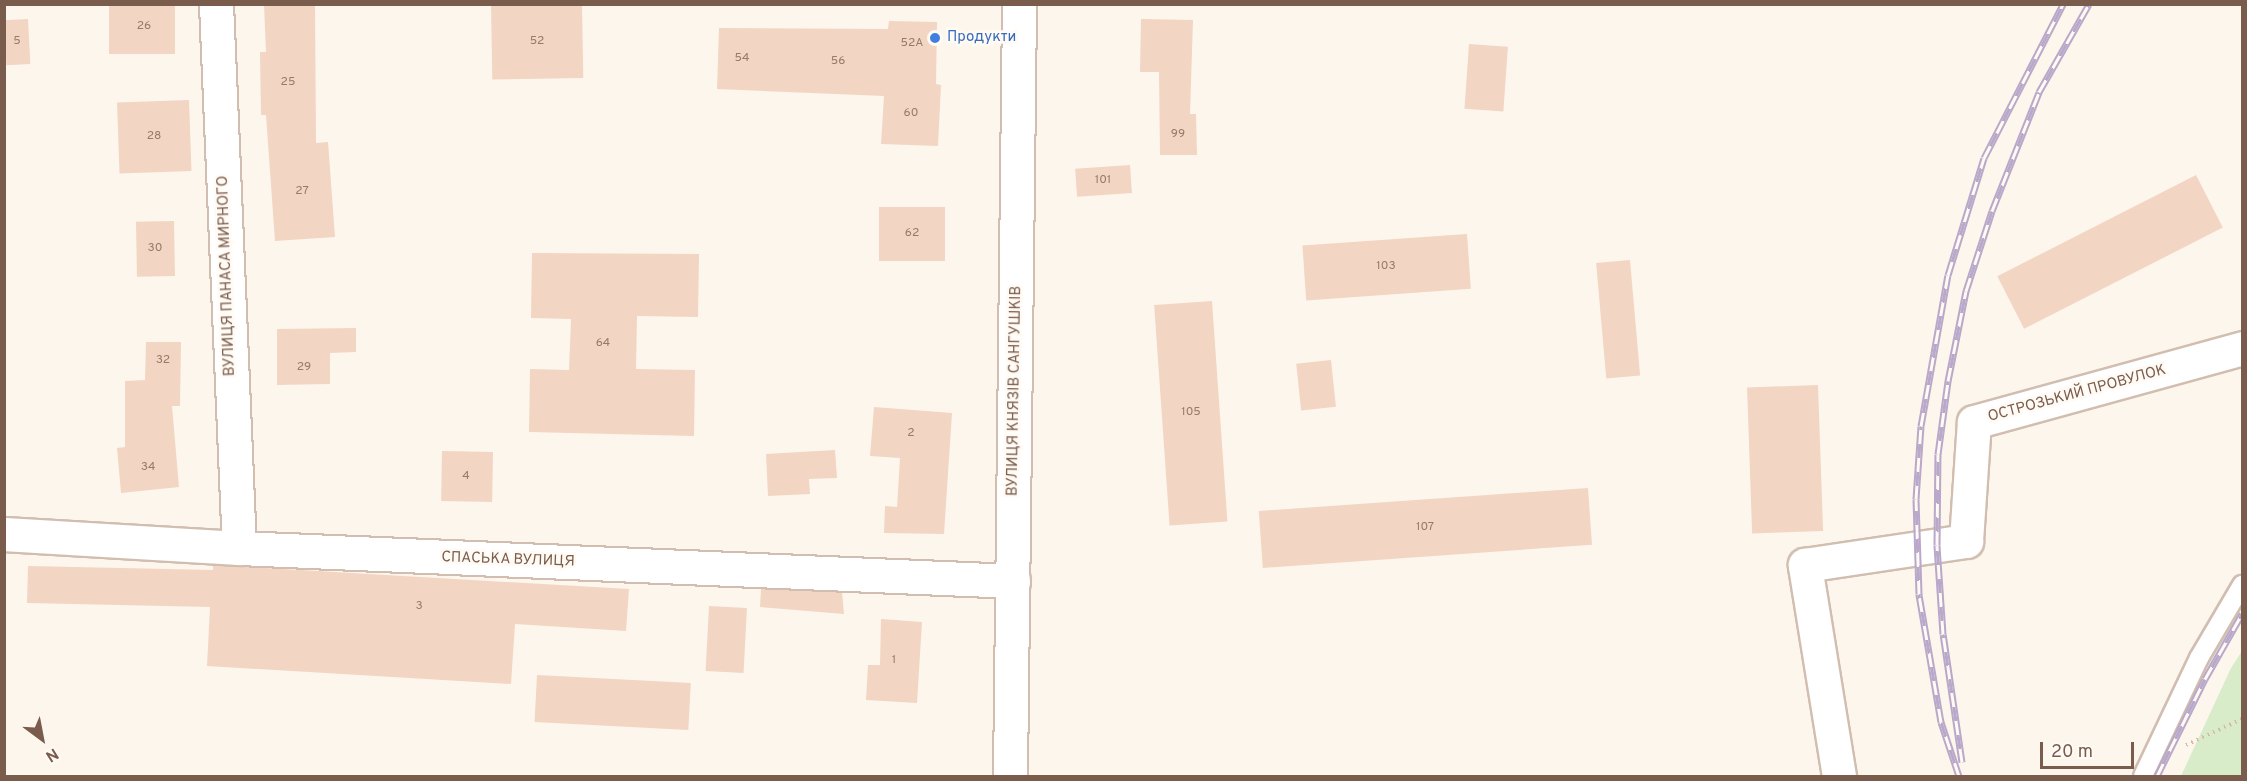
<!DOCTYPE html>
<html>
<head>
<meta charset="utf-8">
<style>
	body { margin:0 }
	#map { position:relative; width:2247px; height:781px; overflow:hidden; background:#fdf6ec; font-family:Overpass,sans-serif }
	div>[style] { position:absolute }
	.green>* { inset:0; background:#d8ecc9 }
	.building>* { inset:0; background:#f3d5c3; transform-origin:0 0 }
	.path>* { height:4px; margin-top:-2px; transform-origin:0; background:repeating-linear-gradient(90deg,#d9b8a5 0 1.5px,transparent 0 6px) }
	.roads { filter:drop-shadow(2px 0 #d1beb0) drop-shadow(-2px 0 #d1beb0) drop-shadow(0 2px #d1beb0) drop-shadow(0 -2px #d1beb0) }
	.lane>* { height:18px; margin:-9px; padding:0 9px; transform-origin:9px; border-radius:9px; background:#fff }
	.street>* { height:33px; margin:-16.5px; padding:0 16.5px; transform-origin:16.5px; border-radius:16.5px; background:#fff }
	.secondary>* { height:33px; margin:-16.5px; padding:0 16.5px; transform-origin:16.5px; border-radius:16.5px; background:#fff }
	.rail>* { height:7px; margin-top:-3.5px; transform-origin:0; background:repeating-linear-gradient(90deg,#fffaf3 0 14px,#b9a8c9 0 28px); box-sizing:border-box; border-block:2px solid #b9a8c9 }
	.dots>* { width:16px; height:16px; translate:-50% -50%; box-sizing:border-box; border:3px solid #fffaf3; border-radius:50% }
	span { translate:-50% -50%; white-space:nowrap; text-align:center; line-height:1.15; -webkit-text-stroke:5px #fffaf3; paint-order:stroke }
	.number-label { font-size:12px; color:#987a6a }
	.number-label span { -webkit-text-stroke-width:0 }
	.shop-label { font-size:15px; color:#366cbe }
	.left { translate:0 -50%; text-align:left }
	.street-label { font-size:15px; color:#7a5c4d }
	.frame { position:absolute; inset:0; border:6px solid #7a5c4d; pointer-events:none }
	.north { position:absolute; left:12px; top:709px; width:60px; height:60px; -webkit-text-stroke:4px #fffaf3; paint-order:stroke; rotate:148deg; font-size:16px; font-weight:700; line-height:24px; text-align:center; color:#7a5c4d }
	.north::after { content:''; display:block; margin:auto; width:21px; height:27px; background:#7a5c4d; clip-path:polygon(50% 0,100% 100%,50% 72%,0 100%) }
	.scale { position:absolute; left:2040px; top:742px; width:94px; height:27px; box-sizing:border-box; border:3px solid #7a5c4d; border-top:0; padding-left:8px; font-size:18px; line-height:21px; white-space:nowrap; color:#7a5c4d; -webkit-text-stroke:4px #fffaf3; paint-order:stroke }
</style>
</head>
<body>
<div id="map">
	<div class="green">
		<i style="clip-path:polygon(2242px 651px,2242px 776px,2181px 776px,2231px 668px)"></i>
	</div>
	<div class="building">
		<i style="left:109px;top:4px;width:66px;height:50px"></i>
		<i style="clip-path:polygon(264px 4px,315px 4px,316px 143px,328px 142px,335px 237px,275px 241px,266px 115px,261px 115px,260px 52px,266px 52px)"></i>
		<i style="left:582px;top:4px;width:74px;height:91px;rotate:89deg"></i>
		<i style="left:28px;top:19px;width:45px;height:24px;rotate:87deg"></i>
		<i style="clip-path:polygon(1141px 19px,1193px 20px,1190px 114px,1196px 114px,1197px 155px,1160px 155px,1159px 72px,1140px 72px)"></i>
		<i style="clip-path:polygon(889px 21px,937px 22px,936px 84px,941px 85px,938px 146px,881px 144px,884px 96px,717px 89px,719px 28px,888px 29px)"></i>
		<i style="left:1469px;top:44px;width:39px;height:65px;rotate:4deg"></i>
		<i style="left:189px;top:100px;width:71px;height:72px;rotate:88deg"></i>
		<i style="left:1130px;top:165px;width:28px;height:55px;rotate:86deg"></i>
		<i style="left:2196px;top:175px;width:59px;height:223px;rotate:63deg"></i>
		<i style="left:945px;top:207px;width:54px;height:66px;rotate:90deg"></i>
		<i style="left:174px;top:221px;width:55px;height:38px;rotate:89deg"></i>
		<i style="left:1467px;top:234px;width:55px;height:165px;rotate:86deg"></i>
		<i style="clip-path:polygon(532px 253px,699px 254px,698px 317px,637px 316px,636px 369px,695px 370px,694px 436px,529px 432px,530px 369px,569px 370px,571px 319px,531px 318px)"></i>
		<i style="left:1630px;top:260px;width:116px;height:34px;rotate:85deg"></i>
		<i style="left:1212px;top:301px;width:221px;height:58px;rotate:86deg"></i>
		<i style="clip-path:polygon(356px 328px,356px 352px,330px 353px,330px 384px,277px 385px,277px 329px)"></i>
		<i style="clip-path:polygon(146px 342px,181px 342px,180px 406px,172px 406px,179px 487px,121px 493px,117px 448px,125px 447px,125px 381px,145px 380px)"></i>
		<i style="left:1331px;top:360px;width:47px;height:35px;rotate:84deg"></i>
		<i style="left:1818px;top:385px;width:146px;height:71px;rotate:88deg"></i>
		<i style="clip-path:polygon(874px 407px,952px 413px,944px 534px,884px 533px,885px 506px,897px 507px,900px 458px,870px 456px)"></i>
		<i style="clip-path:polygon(835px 450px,837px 478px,809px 479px,810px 494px,768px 496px,766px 454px)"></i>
		<i style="left:442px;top:451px;width:51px;height:50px;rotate:1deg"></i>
		<i style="left:1588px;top:488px;width:57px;height:330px;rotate:86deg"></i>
		<i style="clip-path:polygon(213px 565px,629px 589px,626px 631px,515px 624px,511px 684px,207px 666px,210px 607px,27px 603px,28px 566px,213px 570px)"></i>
		<i style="clip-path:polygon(761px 589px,842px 592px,844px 614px,760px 607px)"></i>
		<i style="left:709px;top:606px;width:38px;height:65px;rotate:3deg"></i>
		<i style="clip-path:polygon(881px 619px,922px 622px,917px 703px,866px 700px,868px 665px,880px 665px)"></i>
		<i style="left:537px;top:675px;width:154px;height:47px;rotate:3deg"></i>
	</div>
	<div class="path">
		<i style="left:2186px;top:745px;width:62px;rotate:-24.9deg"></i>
	</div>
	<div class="roads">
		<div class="lane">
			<i style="left:2143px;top:776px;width:131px;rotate:-64.6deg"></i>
			<i style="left:2199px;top:658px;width:85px;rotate:-59.5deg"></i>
		</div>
		<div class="street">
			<i style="left:216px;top:4px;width:544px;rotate:87.58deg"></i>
			<i style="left:4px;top:534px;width:235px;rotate:3.4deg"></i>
			<i style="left:239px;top:548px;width:775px;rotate:2.44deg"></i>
			<i style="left:1839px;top:776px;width:214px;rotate:-99.2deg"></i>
			<i style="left:1805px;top:565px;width:163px;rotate:-8.5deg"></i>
			<i style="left:1966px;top:541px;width:119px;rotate:-86.2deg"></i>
			<i style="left:1974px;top:422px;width:278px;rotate:-15.4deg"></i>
		</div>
		<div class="secondary">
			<i style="left:1010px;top:776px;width:772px;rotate:-89.33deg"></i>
		</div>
	</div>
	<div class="rail">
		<i style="left:1962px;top:762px;width:129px;rotate:-98.4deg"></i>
		<i style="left:1943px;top:634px;width:89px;rotate:-93.9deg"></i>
		<i style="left:1937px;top:545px;width:91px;rotate:-89.4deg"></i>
		<i style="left:1938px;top:454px;width:74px;rotate:-82.2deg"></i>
		<i style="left:1948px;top:381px;width:92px;rotate:-78.7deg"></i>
		<i style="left:1966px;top:291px;width:84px;rotate:-72deg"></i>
		<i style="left:1992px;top:211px;width:128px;rotate:-68.4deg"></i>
		<i style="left:2039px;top:92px;width:101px;rotate:-60.4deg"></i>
		<i style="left:1959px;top:776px;width:57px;rotate:-108.4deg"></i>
		<i style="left:1941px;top:722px;width:130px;rotate:-99.8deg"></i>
		<i style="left:1919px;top:594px;width:95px;rotate:-91.8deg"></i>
		<i style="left:1916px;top:499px;width:73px;rotate:-86.1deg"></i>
		<i style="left:1921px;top:426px;width:153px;rotate:-79.9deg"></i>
		<i style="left:1948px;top:275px;width:122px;rotate:-72.9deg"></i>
		<i style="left:1984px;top:158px;width:173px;rotate:-62.8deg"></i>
		<i style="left:2157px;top:776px;width:108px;rotate:-63.7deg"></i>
		<i style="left:2205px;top:679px;width:75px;rotate:-60.4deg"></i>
	</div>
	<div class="dots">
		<i style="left:935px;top:38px;background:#3f7fe0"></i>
	</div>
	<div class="number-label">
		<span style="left:144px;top:27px">26</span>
		<span style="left:17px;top:42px">5</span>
		<span style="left:537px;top:42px">52</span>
		<span style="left:912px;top:44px">52А</span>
		<span style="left:742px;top:59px">54</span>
		<span style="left:838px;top:62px">56</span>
		<span style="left:288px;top:83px">25</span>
		<span style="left:911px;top:114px">60</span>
		<span style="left:1178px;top:135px">99</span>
		<span style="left:154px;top:137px">28</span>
		<span style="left:1103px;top:181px">101</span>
		<span style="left:302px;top:192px">27</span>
		<span style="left:912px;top:234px">62</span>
		<span style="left:155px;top:249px">30</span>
		<span style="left:1386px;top:267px">103</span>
		<span style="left:603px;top:344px">64</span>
		<span style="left:163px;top:361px">32</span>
		<span style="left:304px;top:368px">29</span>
		<span style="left:1191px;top:413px">105</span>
		<span style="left:911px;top:434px">2</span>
		<span style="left:148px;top:468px">34</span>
		<span style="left:466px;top:477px">4</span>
		<span style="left:1425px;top:528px">107</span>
		<span style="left:419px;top:607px">3</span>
		<span style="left:894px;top:661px">1</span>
	</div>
	<div class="shop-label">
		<span class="left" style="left:947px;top:38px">Продукти</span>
	</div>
	<div class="street-label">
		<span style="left:227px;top:276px;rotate:-92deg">ВУЛИЦЯ ПАНАСА МИРНОГО</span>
		<span style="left:1015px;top:391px;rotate:-89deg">ВУЛИЦЯ КНЯЗІВ САНГУШКІВ</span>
		<span style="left:2077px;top:394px;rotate:-15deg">ОСТРОЗЬКИЙ ПРОВУЛОК</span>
		<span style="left:508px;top:560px;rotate:2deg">СПАСЬКА ВУЛИЦЯ</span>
	</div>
	<div class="frame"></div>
	<div class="north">N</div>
	<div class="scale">20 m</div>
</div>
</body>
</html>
